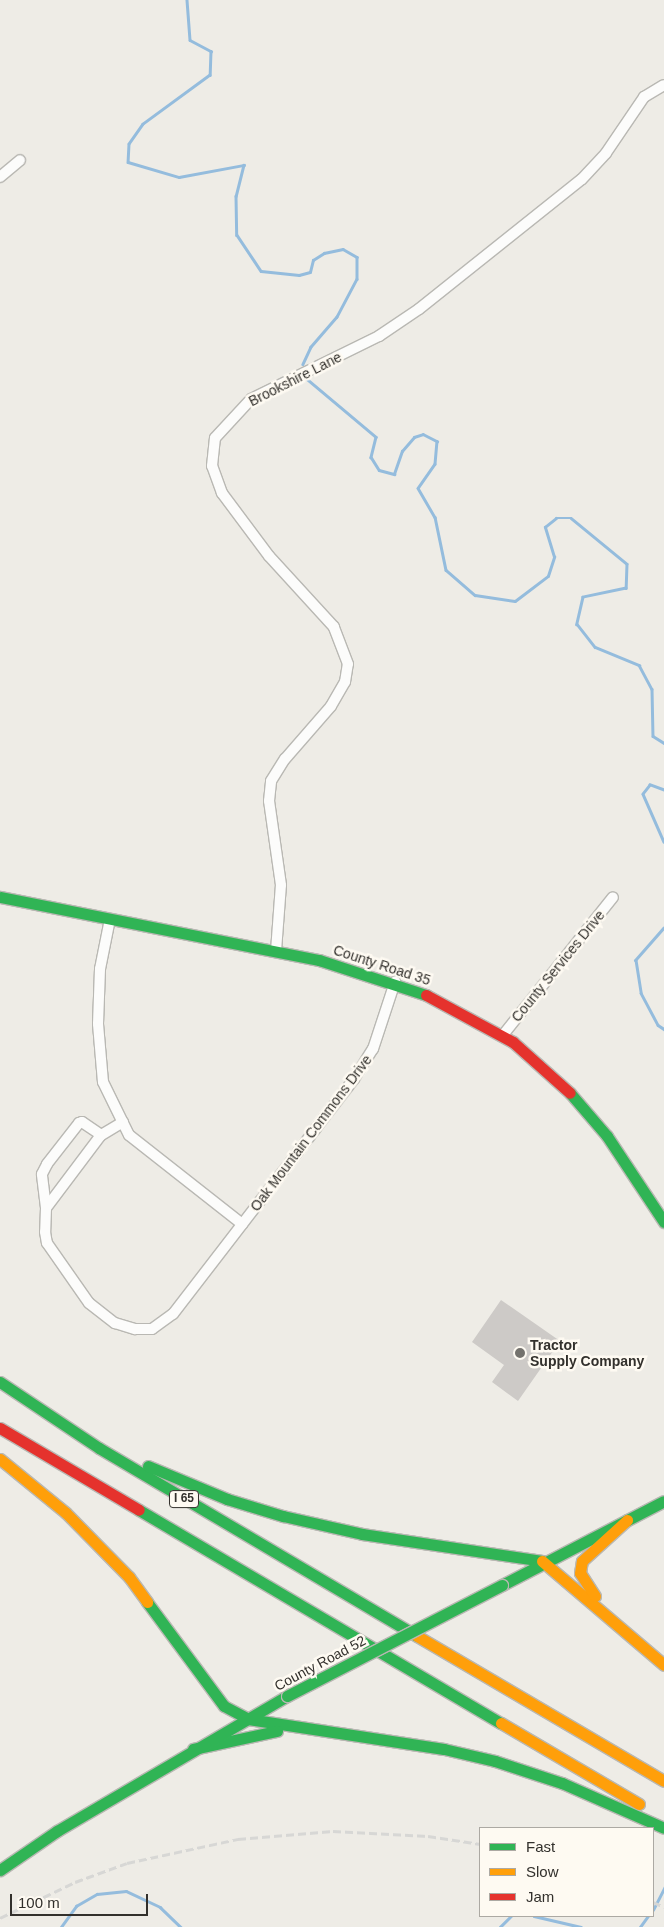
<!DOCTYPE html>
<html>
<head>
<meta charset="utf-8">
<style>
	body { margin:0 }
	#map { position:relative; width:664px; height:1927px; overflow:hidden; background:#eeece6; font-family:Arial,sans-serif }
	div>[style] { position:absolute }
	.stream>* { height:2.5px; margin:-1.25px; padding:0 1.25px; transform-origin:1.25px; border-radius:1.25px; background:#94bcdd }
	.building>* { inset:0; background:#cdcac7 }
	.roads { filter:drop-shadow(1px 0 #b9b8b3) drop-shadow(-1px 0 #b9b8b3) drop-shadow(0 1px #b9b8b3) drop-shadow(0 -1px #b9b8b3) }
	.street>* { height:10px; margin:-5px; padding:0 5px; transform-origin:5px; border-radius:5px; background:#fcfcfb }
	.fast>* { height:11px; margin:-5.5px; padding:0 5.5px; transform-origin:5.5px; border-radius:5.5px; background:#30b455 }
	.slow>* { height:11px; margin:-5.5px; padding:0 5.5px; transform-origin:5.5px; border-radius:5.5px; background:#ff9f0a }
	.jam>* { height:11px; margin:-5.5px; padding:0 5.5px; transform-origin:5.5px; border-radius:5.5px; background:#e5322d }
	.rail>* { height:2.5px; margin-top:-1.25px; transform-origin:0; background:repeating-linear-gradient(90deg,#d7d7d5 0 8px,transparent 0 12px) }
	.bridges { filter:drop-shadow(1px 0 #b9b8b3) drop-shadow(-1px 0 #b9b8b3) drop-shadow(0 1px #b9b8b3) drop-shadow(0 -1px #b9b8b3) }
	.fast-bridge>* { height:11px; margin:-5.5px; padding:0 5.5px; transform-origin:5.5px; border-radius:5.5px; background:#30b455 }
	.dots>* { width:14px; height:14px; translate:-50% -50%; box-sizing:border-box; border:2px solid #fefaf2; border-radius:50% }
	span { translate:-50% -50%; white-space:nowrap; text-align:center; line-height:1.15; -webkit-text-stroke:5px #fefaf2; paint-order:stroke }
	.shield-label span { padding:1px 4px; background:#fefaf2; border:1px solid; border-radius:4px; -webkit-text-stroke-width:0 }
	.shield-label { font-size:12px; color:#32302c; font-weight:700 }
	.street-label { font-size:14px; color:#32302c }
	.poi-label { font-size:14px; color:#32302c; font-weight:700 }
	.left { translate:0 -50%; text-align:left }
	.legend { position:absolute; left:479px; top:1827px; width:175px; height:90px; box-sizing:border-box; background:#fefaf2; border:1px solid #aca9a3; margin:0; padding:6px 9px; list-style:none; font-size:15px; color:#32302c }
	.legend li { display:flex; align-items:center; gap:10px; height:25px }
	.legend b { width:25px; border:1px solid #aca9a3 }
	.scale { position:absolute; left:10px; top:1894px; width:138px; height:22px; box-sizing:border-box; border:2px solid #32302c; border-top:0; padding-left:6px; font-size:15px; line-height:18px; white-space:nowrap; color:#32302c; -webkit-text-stroke:4px #fefaf2; paint-order:stroke }
</style>
</head>
<body>
<div id="map">
	<div class="stream">
		<i style="left:187px;top:0;width:40px;rotate:85.7deg"></i>
		<i style="left:190px;top:40px;width:24px;rotate:28deg"></i>
		<i style="left:211px;top:51px;width:24px;rotate:92deg"></i>
		<i style="left:210px;top:75px;width:83px;rotate:143.8deg"></i>
		<i style="left:143px;top:124px;width:24px;rotate:125deg"></i>
		<i style="left:129px;top:144px;width:18px;rotate:93deg"></i>
		<i style="left:128px;top:162px;width:53px;rotate:16.4deg"></i>
		<i style="left:179px;top:177px;width:66px;rotate:-10.5deg"></i>
		<i style="left:244px;top:165px;width:32px;rotate:104deg"></i>
		<i style="left:236px;top:196px;width:39px;rotate:89deg"></i>
		<i style="left:237px;top:235px;width:43px;rotate:56.3deg"></i>
		<i style="left:261px;top:271px;width:38px;rotate:6deg"></i>
		<i style="left:299px;top:275px;width:11px;rotate:-15deg"></i>
		<i style="left:310px;top:272px;width:12px;rotate:-76deg"></i>
		<i style="left:313px;top:260px;width:13px;rotate:-32deg"></i>
		<i style="left:324px;top:253px;width:19px;rotate:-12deg"></i>
		<i style="left:343px;top:249px;width:16px;rotate:30deg"></i>
		<i style="left:357px;top:257px;width:22px;rotate:90deg"></i>
		<i style="left:357px;top:279px;width:43px;rotate:117.8deg"></i>
		<i style="left:337px;top:317px;width:40px;rotate:131deg"></i>
		<i style="left:311px;top:347px;width:19px;rotate:115deg"></i>
		<i style="left:307px;top:379px;width:90px;rotate:40deg"></i>
		<i style="left:376px;top:437px;width:21px;rotate:104deg"></i>
		<i style="left:371px;top:457px;width:15px;rotate:58deg"></i>
		<i style="left:379px;top:470px;width:16px;rotate:15deg"></i>
		<i style="left:394px;top:474px;width:24px;rotate:-71deg"></i>
		<i style="left:402px;top:451px;width:18px;rotate:-49deg"></i>
		<i style="left:414px;top:437px;width:9px;rotate:-18deg"></i>
		<i style="left:423px;top:434px;width:16px;rotate:27deg"></i>
		<i style="left:437px;top:441px;width:23px;rotate:95deg"></i>
		<i style="left:435px;top:464px;width:29px;rotate:125deg"></i>
		<i style="left:418px;top:488px;width:34px;rotate:60deg"></i>
		<i style="left:435px;top:517px;width:54px;rotate:78.3deg"></i>
		<i style="left:446px;top:570px;width:38px;rotate:41deg"></i>
		<i style="left:475px;top:595px;width:40px;rotate:8.5deg"></i>
		<i style="left:515px;top:601px;width:41px;rotate:-37.1deg"></i>
		<i style="left:548px;top:576px;width:20px;rotate:-72deg"></i>
		<i style="left:554px;top:557px;width:31px;rotate:-107deg"></i>
		<i style="left:545px;top:527px;width:14px;rotate:-39deg"></i>
		<i style="left:556px;top:518px;width:15px"></i>
		<i style="left:571px;top:518px;width:72px;rotate:39.4deg"></i>
		<i style="left:627px;top:564px;width:24px;rotate:92deg"></i>
		<i style="left:626px;top:588px;width:44px;rotate:168.2deg"></i>
		<i style="left:583px;top:597px;width:28px;rotate:103deg"></i>
		<i style="left:577px;top:624px;width:29px;rotate:52deg"></i>
		<i style="left:595px;top:647px;width:48px;rotate:22.2deg"></i>
		<i style="left:639px;top:665px;width:27px;rotate:62deg"></i>
		<i style="left:652px;top:689px;width:47px;rotate:88.8deg"></i>
		<i style="left:653px;top:736px;width:13px;rotate:32deg"></i>
		<i style="left:664px;top:790px;width:15px;rotate:-160deg"></i>
		<i style="left:650px;top:785px;width:11px;rotate:128deg"></i>
		<i style="left:643px;top:794px;width:52px;rotate:66.4deg"></i>
		<i style="left:664px;top:928px;width:43px;rotate:131.2deg"></i>
		<i style="left:636px;top:960px;width:33px;rotate:81deg"></i>
		<i style="left:641px;top:993px;width:36px;rotate:62deg"></i>
		<i style="left:658px;top:1025px;width:7px;rotate:34deg"></i>
		<i style="left:653px;top:1910px;width:25px;rotate:-63deg"></i>
		<i style="left:534px;top:1916px;width:48px;rotate:13.2deg"></i>
		<i style="left:61px;top:1927px;width:26px;rotate:-54deg"></i>
		<i style="left:76px;top:1906px;width:24px;rotate:-30deg"></i>
		<i style="left:97px;top:1894px;width:29px;rotate:-6deg"></i>
		<i style="left:126px;top:1891px;width:38px;rotate:25deg"></i>
		<i style="left:160px;top:1907px;width:29px;rotate:44deg"></i>
		<i style="left:500px;top:1927px;width:16px;rotate:-45deg"></i>
		<i style="left:640px;top:1927px;width:14px;rotate:-54deg"></i>
	</div>
	<div class="building">
		<i style="clip-path:polygon(501px 1300px,560px 1341px,518px 1401px,492px 1382px,504px 1365px,472px 1342px)"></i>
	</div>
	<div class="roads">
		<div class="street">
			<i style="left:0;top:177px;width:26px;rotate:-40deg"></i>
			<i style="left:110px;top:919px;width:51px;rotate:101.3deg"></i>
			<i style="left:100px;top:969px;width:55px;rotate:92.1deg"></i>
			<i style="left:98px;top:1024px;width:58px;rotate:85.1deg"></i>
			<i style="left:103px;top:1082px;width:59px;rotate:63.9deg"></i>
			<i style="left:129px;top:1135px;width:144px;rotate:38.2deg"></i>
			<i style="left:276px;top:951px;width:66px;rotate:-85.7deg"></i>
			<i style="left:281px;top:885px;width:85px;rotate:-98.1deg"></i>
			<i style="left:269px;top:801px;width:20px;rotate:-84deg"></i>
			<i style="left:271px;top:781px;width:26px;rotate:-58deg"></i>
			<i style="left:285px;top:759px;width:70px;rotate:-49deg"></i>
			<i style="left:331px;top:706px;width:28px;rotate:-60deg"></i>
			<i style="left:345px;top:682px;width:18px;rotate:-81deg"></i>
			<i style="left:348px;top:664px;width:40px;rotate:-111deg"></i>
			<i style="left:334px;top:627px;width:96px;rotate:-132.5deg"></i>
			<i style="left:269px;top:556px;width:79px;rotate:-126.7deg"></i>
			<i style="left:222px;top:493px;width:29px;rotate:-110deg"></i>
			<i style="left:212px;top:466px;width:28px;rotate:-84deg"></i>
			<i style="left:215px;top:438px;width:53px;rotate:-47.3deg"></i>
			<i style="left:251px;top:399px;width:143px;rotate:-26.2deg"></i>
			<i style="left:379px;top:336px;width:48px;rotate:-34deg"></i>
			<i style="left:419px;top:309px;width:208px;rotate:-38.6deg"></i>
			<i style="left:582px;top:179px;width:35px;rotate:-47deg"></i>
			<i style="left:606px;top:153px;width:68px;rotate:-55.8deg"></i>
			<i style="left:644px;top:97px;width:23px;rotate:-31deg"></i>
			<i style="left:503px;top:1035px;width:176px;rotate:-51.4deg"></i>
			<i style="left:123px;top:1122px;width:26px;rotate:149deg"></i>
			<i style="left:101px;top:1135px;width:91px;rotate:127deg"></i>
			<i style="left:46px;top:1208px;width:24px;rotate:92deg"></i>
			<i style="left:45px;top:1232px;width:11px;rotate:80deg"></i>
			<i style="left:47px;top:1243px;width:73px;rotate:55deg"></i>
			<i style="left:89px;top:1303px;width:33px;rotate:38deg"></i>
			<i style="left:115px;top:1323px;width:21px;rotate:17deg"></i>
			<i style="left:135px;top:1329px;width:17px"></i>
			<i style="left:152px;top:1329px;width:26px;rotate:-36deg"></i>
			<i style="left:173px;top:1314px;width:297px;rotate:-52.4deg"></i>
			<i style="left:354px;top:1079px;width:36px;rotate:-58deg"></i>
			<i style="left:373px;top:1049px;width:71px;rotate:-71.8deg"></i>
			<i style="left:46px;top:1208px;width:34px;rotate:-97deg"></i>
			<i style="left:42px;top:1174px;width:11px;rotate:-63deg"></i>
			<i style="left:47px;top:1164px;width:52px;rotate:-52deg"></i>
			<i style="left:79px;top:1123px;width:3px;rotate:-18deg"></i>
			<i style="left:82px;top:1122px;width:23px;rotate:34deg"></i>
		</div>
		<div class="fast">
			<i style="left:0;top:897px;width:325px;rotate:11.2deg"></i>
			<i style="left:319px;top:960px;width:113px;rotate:18.1deg"></i>
			<i style="left:570px;top:1093px;width:57px;rotate:49.3deg"></i>
			<i style="left:607px;top:1136px;width:103px;rotate:56.5deg"></i>
			<i style="left:0;top:1382px;width:119px;rotate:33.7deg"></i>
			<i style="left:99px;top:1448px;width:369px;rotate:30.6deg"></i>
			<i style="left:148px;top:1466px;width:86px;rotate:22.7deg"></i>
			<i style="left:227px;top:1499px;width:59px;rotate:16.9deg"></i>
			<i style="left:283px;top:1516px;width:81px;rotate:12.8deg"></i>
			<i style="left:362px;top:1534px;width:182px;rotate:8.5deg"></i>
			<i style="left:139px;top:1510px;width:420px;rotate:30.5deg"></i>
			<i style="left:502px;top:1585px;width:182px;rotate:-27.4deg"></i>
			<i style="left:147px;top:1602px;width:129px;rotate:53.5deg"></i>
			<i style="left:224px;top:1706px;width:27px;rotate:28deg"></i>
			<i style="left:248px;top:1719px;width:198px;rotate:8.7deg"></i>
			<i style="left:444px;top:1749px;width:52px;rotate:13.2deg"></i>
			<i style="left:495px;top:1761px;width:71px;rotate:18.2deg"></i>
			<i style="left:562px;top:1783px;width:111px;rotate:23.8deg"></i>
			<i style="left:193px;top:1749px;width:86px;rotate:-12.1deg"></i>
			<i style="left:0;top:1870px;width:69px;rotate:-34.4deg"></i>
			<i style="left:57px;top:1831px;width:267px;rotate:-30.4deg"></i>
		</div>
		<div class="slow">
			<i style="left:0;top:1459px;width:85px;rotate:39.3deg"></i>
			<i style="left:66px;top:1513px;width:90px;rotate:45.5deg"></i>
			<i style="left:129px;top:1577px;width:31px;rotate:54deg"></i>
			<i style="left:542px;top:1561px;width:160px;rotate:40.4deg"></i>
			<i style="left:595px;top:1596px;width:27px;rotate:-123deg"></i>
			<i style="left:580px;top:1573px;width:12px;rotate:-81deg"></i>
			<i style="left:582px;top:1561px;width:61px;rotate:-42.3deg"></i>
			<i style="left:417px;top:1636px;width:286px;rotate:30.4deg"></i>
			<i style="left:501px;top:1723px;width:160px;rotate:30.4deg"></i>
		</div>
		<div class="jam">
			<i style="left:426px;top:995px;width:99px;rotate:28.4deg"></i>
			<i style="left:513px;top:1042px;width:76px;rotate:41.8deg"></i>
			<i style="left:0;top:1428px;width:161px;rotate:30.5deg"></i>
		</div>
	</div>
	<div class="rail">
		<i style="left:653px;top:1902px;width:12px;rotate:24deg"></i>
		<i style="left:0;top:1918px;width:83px;rotate:-25.6deg"></i>
		<i style="left:75px;top:1882px;width:55px;rotate:-20.1deg"></i>
		<i style="left:127px;top:1863px;width:114px;rotate:-12.2deg"></i>
		<i style="left:238px;top:1839px;width:95px;rotate:-4.8deg"></i>
		<i style="left:333px;top:1831px;width:95px;rotate:3deg"></i>
		<i style="left:428px;top:1836px;width:53px;rotate:8.7deg"></i>
	</div>
	<div class="bridges">
		<div class="fast-bridge">
			<i style="left:287px;top:1696px;width:242px;rotate:-27.3deg"></i>
		</div>
	</div>
	<div class="dots">
		<i style="left:520px;top:1353px;background:#74726d"></i>
	</div>
	<div class="shield-label">
		<span style="left:184px;top:1499px">I 65</span>
	</div>
	<div class="street-label">
		<span style="left:295px;top:379px;rotate:-27deg">Brookshire Lane</span>
		<span style="left:382px;top:965px;rotate:18deg">County Road 35</span>
		<span style="left:558px;top:966px;rotate:-51deg">County Services Drive</span>
		<span style="left:311px;top:1133px;rotate:-53deg">Oak Mountain Commons Drive</span>
		<span style="left:320px;top:1663px;rotate:-28deg">County Road 52</span>
	</div>
	<div class="poi-label">
		<span class="left" style="left:530px;top:1353px">Tractor<br>Supply Company</span>
	</div>
	<ul class="legend">
	<li><b style="height:6px;background:#30b455"></b>Fast</li>
	<li><b style="height:6px;background:#ff9f0a"></b>Slow</li>
	<li><b style="height:6px;background:#e5322d"></b>Jam</li>
	</ul>
	<div class="scale">100 m</div>
</div>
</body>
</html>
